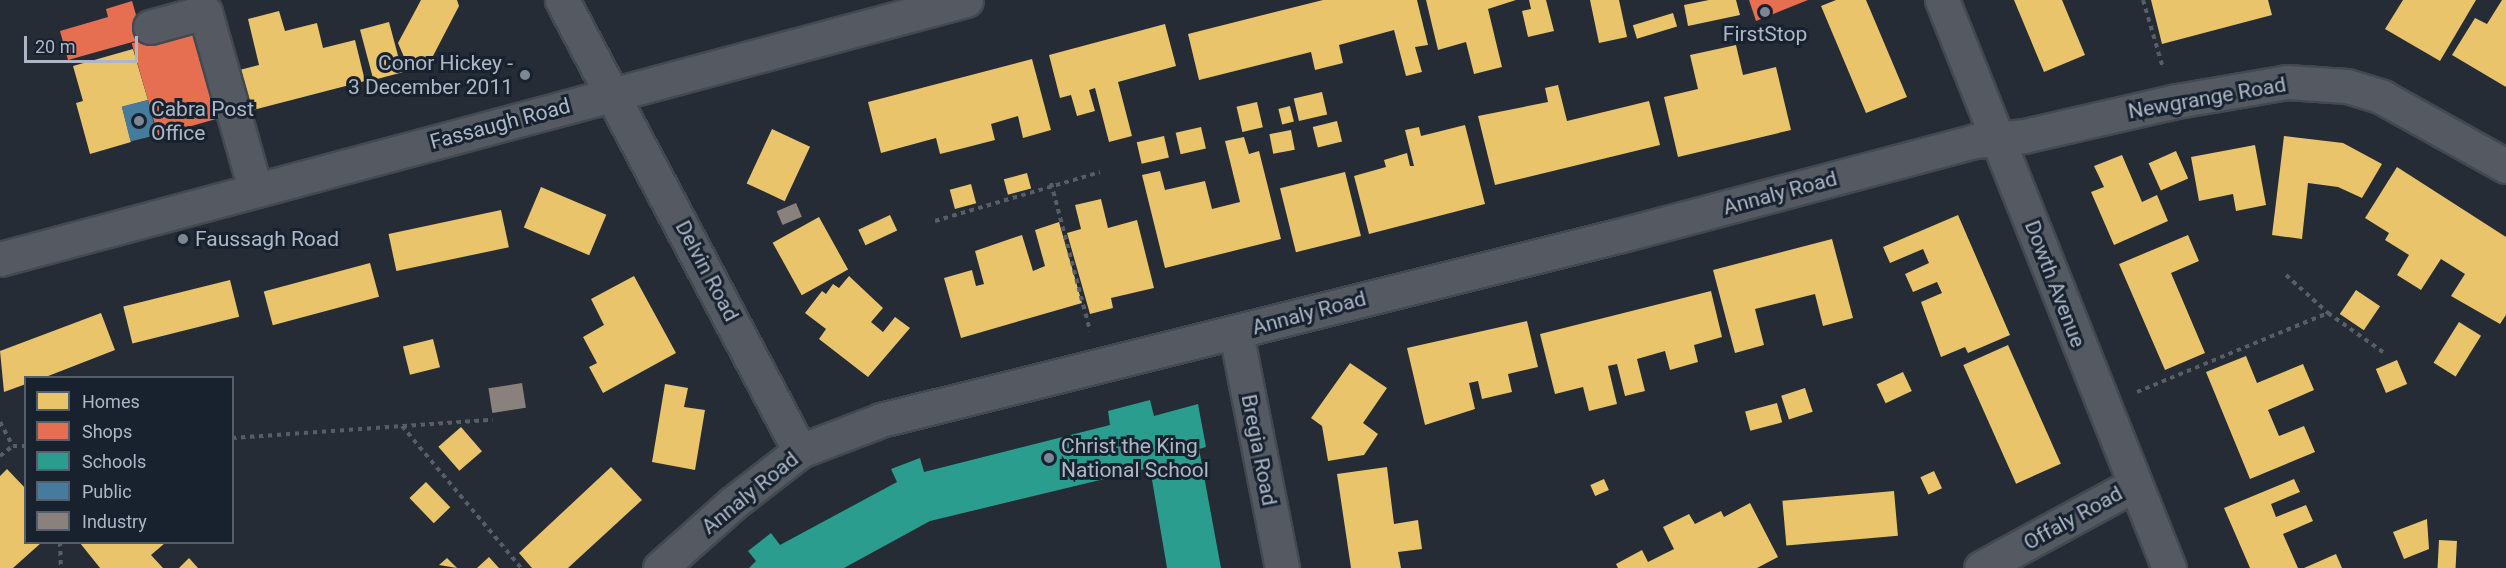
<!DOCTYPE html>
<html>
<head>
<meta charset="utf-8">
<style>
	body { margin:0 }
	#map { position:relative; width:2506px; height:568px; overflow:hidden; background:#252c35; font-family:Roboto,sans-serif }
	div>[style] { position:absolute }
	.homes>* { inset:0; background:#e9c46a; transform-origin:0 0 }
	.shops>* { inset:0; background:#e76f51; transform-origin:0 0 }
	.schools>* { inset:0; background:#2a9d8f }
	.public>* { inset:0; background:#457b9d; transform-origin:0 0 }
	.industry>* { inset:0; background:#8a817c; transform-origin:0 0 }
	.path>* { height:4px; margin-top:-2px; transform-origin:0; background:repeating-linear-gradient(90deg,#575e65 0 4.5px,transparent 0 9px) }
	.roads { filter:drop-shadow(2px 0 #434950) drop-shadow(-2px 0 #434950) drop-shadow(0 2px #434950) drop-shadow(0 -2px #434950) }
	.minor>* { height:33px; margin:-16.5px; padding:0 16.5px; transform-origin:16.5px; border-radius:16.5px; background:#555a62 }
	.dots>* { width:16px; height:16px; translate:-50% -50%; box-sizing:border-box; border:3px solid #18222f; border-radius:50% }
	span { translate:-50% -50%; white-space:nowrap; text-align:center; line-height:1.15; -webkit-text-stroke:6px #18222f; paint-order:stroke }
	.poi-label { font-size:21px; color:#adb7c7 }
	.right { translate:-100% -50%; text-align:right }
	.left { translate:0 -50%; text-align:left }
	.street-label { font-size:21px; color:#adb7c7 }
	.legend { position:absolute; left:24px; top:376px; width:210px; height:168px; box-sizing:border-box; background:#18222f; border:2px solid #545e6c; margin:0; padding:8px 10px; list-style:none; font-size:18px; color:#adb7c7 }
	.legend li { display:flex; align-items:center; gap:12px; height:30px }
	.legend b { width:30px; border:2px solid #545e6c }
	.scale { position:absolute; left:24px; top:36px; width:114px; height:27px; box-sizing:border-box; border:3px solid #adb7c7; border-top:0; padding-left:8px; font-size:18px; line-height:21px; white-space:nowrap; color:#adb7c7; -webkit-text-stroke:4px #18222f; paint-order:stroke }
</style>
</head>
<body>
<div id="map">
	<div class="homes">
		<i style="clip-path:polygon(421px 0,457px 0,459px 6px,433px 56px,407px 64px,398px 43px)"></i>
		<i style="clip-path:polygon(1323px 0,1417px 0,1428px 45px,1415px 47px,1422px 72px,1406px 76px,1394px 30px,1339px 45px,1343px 63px,1315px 70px,1311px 52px,1199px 80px,1188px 34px)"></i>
		<i style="clip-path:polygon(1426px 0,1516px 0,1488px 9px,1502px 67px,1474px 74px,1466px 42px,1438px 50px)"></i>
		<i style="clip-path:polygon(1529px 0,1546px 0,1554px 31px,1528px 37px,1522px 11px,1531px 9px)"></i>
		<i style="clip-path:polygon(1590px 0,1619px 0,1627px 37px,1599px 43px)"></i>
		<i style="clip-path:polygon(1709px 0,1736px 0,1740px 15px,1688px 26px,1684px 5px)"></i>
		<i style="clip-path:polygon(1836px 0,1866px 0,1907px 97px,1866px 113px,1821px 6px)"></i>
		<i style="clip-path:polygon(2014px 0,2062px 0,2085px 55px,2044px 72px)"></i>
		<i style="clip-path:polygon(2151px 0,2268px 0,2272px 15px,2162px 44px)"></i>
		<i style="clip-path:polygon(2403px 0,2476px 0,2440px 61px,2385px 29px)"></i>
		<i style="clip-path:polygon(2502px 0,2506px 0,2506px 87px,2452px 55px,2475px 18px,2487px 24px)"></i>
		<i style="clip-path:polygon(279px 11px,285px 31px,317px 23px,323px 48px,355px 40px,365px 81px,238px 114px,228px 73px,259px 65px,248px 19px)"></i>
		<i style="left:1673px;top:13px;width:14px;height:42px;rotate:73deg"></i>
		<i style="left:389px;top:22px;width:52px;height:30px;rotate:75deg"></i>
		<i style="clip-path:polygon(1165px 24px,1176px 66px,1118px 82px,1132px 136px,1109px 142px,1095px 88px,1089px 90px,1095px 111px,1077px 116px,1071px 95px,1060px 98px,1049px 55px)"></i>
		<i style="clip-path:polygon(1736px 45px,1743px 75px,1776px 67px,1791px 130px,1678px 157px,1664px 97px,1698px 89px,1690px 55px)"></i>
		<i style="clip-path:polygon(133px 49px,148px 100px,122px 107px,131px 142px,90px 154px,76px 103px,83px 101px,73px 66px)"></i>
		<i style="clip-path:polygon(1032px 59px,1051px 130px,1023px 138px,1018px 116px,991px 124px,995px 140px,968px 147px,940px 154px,936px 138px,881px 153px,868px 102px)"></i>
		<i style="clip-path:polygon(1558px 85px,1567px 121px,1649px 101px,1660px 145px,1495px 185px,1478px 116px,1548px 102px,1545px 88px)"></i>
		<i style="left:1322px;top:92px;width:23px;height:29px;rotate:77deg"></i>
		<i style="left:1257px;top:102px;width:26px;height:21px;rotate:77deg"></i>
		<i style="left:1290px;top:106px;width:16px;height:12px;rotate:76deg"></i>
		<i style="left:1337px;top:121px;width:21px;height:25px;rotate:76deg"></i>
		<i style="clip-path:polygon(1465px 125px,1485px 204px,1369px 234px,1354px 176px,1386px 167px,1384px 160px,1407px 153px,1410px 166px,1414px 166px,1405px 130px,1419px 127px,1421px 136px)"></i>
		<i style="left:1201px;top:127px;width:22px;height:26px;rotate:77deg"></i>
		<i style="left:772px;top:129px;width:42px;height:60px;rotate:25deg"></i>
		<i style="left:1291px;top:130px;width:20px;height:22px;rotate:79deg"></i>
		<i style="left:1164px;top:136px;width:22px;height:28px;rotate:77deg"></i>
		<i style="clip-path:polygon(2284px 136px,2343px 143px,2382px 164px,2362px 198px,2338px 187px,2308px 183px,2302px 239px,2272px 235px)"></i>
		<i style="clip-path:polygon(1244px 137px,1249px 154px,1259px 151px,1281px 239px,1165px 268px,1142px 175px,1160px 171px,1165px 190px,1205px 181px,1212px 209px,1240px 202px,1225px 141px)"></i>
		<i style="clip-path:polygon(2255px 145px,2266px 205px,2236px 211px,2233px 194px,2199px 201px,2191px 157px)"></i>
		<i style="left:2176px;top:151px;width:30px;height:30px;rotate:66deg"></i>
		<i style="clip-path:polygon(2122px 155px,2142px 202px,2157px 195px,2168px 221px,2114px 245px,2091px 192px,2104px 187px,2094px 166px)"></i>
		<i style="clip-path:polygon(2397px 167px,2506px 237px,2506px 315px,2500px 324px,2451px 296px,2465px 274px,2441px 259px,2421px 290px,2397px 275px,2409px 255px,2385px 240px,2389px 233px,2365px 218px)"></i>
		<i style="left:1345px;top:172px;width:66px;height:67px;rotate:76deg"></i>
		<i style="left:1027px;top:173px;width:16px;height:24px;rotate:75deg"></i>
		<i style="left:971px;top:184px;width:20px;height:22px;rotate:75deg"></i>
		<i style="left:541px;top:187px;width:71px;height:44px;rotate:23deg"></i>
		<i style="clip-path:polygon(1101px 199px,1108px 228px,1137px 220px,1154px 288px,1111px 298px,1113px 308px,1090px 314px,1067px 233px,1081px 229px,1075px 205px)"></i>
		<i style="left:501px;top:210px;width:38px;height:115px;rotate:78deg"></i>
		<i style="left:890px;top:215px;width:17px;height:35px;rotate:65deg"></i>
		<i style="clip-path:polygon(1958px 215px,2010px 335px,1968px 353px,1965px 347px,1941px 357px,1921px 302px,1942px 293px,1937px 282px,1913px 292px,1905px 274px,1929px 263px,1923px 249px,1890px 263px,1883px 247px)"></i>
		<i style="left:819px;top:217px;width:60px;height:53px;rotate:61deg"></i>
		<i style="clip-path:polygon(1059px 222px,1082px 303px,961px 338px,944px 278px,972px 270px,976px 286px,984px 284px,975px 251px,1022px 235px,1033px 271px,1045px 266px,1035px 230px)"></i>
		<i style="clip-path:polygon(2188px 235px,2199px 261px,2171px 273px,2205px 353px,2165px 370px,2119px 264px)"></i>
		<i style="clip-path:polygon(1832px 239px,1853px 318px,1823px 326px,1815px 294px,1755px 309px,1764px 345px,1735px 353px,1713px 270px)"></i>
		<i style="left:370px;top:263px;width:35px;height:110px;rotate:75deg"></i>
		<i style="clip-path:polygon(634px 276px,676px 353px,603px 393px,589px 367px,597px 363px,583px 337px,604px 325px,591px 299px)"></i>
		<i style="clip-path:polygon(849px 276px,883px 308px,871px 322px,883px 332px,895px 317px,910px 328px,868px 377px,819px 339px,826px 329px,805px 313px,822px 291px,826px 294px,833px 284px,839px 288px)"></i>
		<i style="left:230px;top:280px;width:38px;height:110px;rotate:76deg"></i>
		<i style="left:2356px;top:290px;width:29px;height:29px;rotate:34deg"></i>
		<i style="clip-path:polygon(1711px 291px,1722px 337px,1694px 345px,1698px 362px,1670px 370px,1665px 351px,1637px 359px,1645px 391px,1625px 396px,1617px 364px,1608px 366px,1617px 404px,1589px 411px,1583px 387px,1555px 394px,1540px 334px)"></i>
		<i style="clip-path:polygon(101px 313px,115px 350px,43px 378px,26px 378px,26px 384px,4px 392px,0 351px)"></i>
		<i style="clip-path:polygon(1527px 321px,1538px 367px,1508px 374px,1512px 392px,1482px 399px,1478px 381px,1469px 383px,1475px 409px,1425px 425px,1407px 348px)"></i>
		<i style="left:2459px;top:322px;width:26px;height:48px;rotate:32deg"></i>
		<i style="left:433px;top:339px;width:29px;height:31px;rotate:76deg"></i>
		<i style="left:2008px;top:345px;width:130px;height:49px;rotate:66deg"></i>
		<i style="clip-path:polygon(2246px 356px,2257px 383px,2303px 364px,2314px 390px,2268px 410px,2279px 436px,2304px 426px,2315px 452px,2250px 479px,2206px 372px)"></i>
		<i style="left:2397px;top:360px;width:26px;height:23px;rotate:67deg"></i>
		<i style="clip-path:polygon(1350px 363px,1387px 388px,1363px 423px,1378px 434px,1364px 455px,1328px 461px,1322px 426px,1311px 418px)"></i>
		<i style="left:1903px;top:372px;width:21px;height:29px;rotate:65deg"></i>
		<i style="clip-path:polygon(665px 384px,688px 388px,684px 407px,705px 410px,695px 470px,652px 462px)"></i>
		<i style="left:1805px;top:388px;width:25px;height:25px;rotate:72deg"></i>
		<i style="left:1777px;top:403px;width:20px;height:33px;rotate:75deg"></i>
		<i style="left:461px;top:427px;width:32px;height:30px;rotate:49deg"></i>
		<i style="clip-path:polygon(611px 467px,642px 500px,568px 568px,532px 568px,519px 553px)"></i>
		<i style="clip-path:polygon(1387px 467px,1394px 524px,1418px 520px,1422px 549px,1398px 552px,1401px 568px,1351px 568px,1337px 474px)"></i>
		<i style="clip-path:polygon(7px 469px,26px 489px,26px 543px,41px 543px,13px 568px,0 568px,0 476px)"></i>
		<i style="left:1934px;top:471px;width:19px;height:15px;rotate:65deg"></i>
		<i style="left:1604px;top:479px;width:12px;height:15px;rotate:66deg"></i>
		<i style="clip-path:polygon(2294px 479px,2300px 492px,2271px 504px,2276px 517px,2306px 505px,2313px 521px,2283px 534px,2298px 568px,2250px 568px,2224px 508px)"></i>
		<i style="left:426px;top:482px;width:35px;height:23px;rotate:46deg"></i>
		<i style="left:1894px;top:491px;width:45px;height:112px;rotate:85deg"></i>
		<i style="clip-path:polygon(1750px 503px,1778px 557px,1757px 568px,1618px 568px,1616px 564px,1642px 550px,1648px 562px,1674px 549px,1663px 527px,1689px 514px,1695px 524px,1721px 511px,1724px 517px)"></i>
		<i style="clip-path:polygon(2427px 519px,2429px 549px,2404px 559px,2393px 532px)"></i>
		<i style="left:2439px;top:540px;width:18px;height:28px;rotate:3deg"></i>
		<i style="clip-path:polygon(80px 543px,165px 543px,151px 555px,163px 568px,100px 568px)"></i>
		<i style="clip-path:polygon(2336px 554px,2342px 568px,2304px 568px)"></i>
		<i style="clip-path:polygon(489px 557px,499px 568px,477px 568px)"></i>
		<i style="clip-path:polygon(189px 558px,198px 568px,179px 568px)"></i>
		<i style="clip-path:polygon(447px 558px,457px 568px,439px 565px)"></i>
	</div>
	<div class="shops">
		<i style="clip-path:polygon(1749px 0,1808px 0,1756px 21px)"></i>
		<i style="clip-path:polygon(132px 1px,143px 39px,68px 60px,60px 31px,108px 17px,106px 9px)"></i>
		<i style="left:199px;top:24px;width:96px;height:70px;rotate:74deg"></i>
	</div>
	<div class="schools">
		<i style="clip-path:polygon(1150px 400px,1154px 416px,1198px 404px,1206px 447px,1199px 449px,1221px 568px,1167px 568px,1150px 468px,930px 521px,844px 568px,749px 568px,756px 561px,748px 551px,771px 533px,780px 545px,897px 482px,891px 469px,920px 458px,924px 472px,1110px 425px,1108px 411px)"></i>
	</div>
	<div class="public">
		<i style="left:148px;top:100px;width:36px;height:27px;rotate:76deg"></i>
	</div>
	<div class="industry">
		<i style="left:796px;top:203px;width:15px;height:21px;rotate:67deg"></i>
		<i style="left:522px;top:383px;width:25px;height:34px;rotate:81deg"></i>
	</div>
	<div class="path">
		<i style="left:2143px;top:0;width:71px;rotate:73.6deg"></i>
		<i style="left:1051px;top:183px;width:153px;rotate:75.2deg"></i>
		<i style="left:935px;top:221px;width:172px;rotate:-16.5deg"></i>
		<i style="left:2286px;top:275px;width:57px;rotate:42.1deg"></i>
		<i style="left:2328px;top:313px;width:72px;rotate:35.4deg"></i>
		<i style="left:2137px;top:392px;width:207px;rotate:-22.5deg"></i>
		<i style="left:0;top:422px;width:27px;rotate:62deg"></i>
		<i style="left:402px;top:426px;width:185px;rotate:50deg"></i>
		<i style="left:232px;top:438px;width:261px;rotate:-4deg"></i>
		<i style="left:0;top:456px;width:16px;rotate:-38deg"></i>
		<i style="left:13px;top:446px;width:13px"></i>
		<i style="left:60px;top:542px;width:26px;rotate:88deg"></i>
	</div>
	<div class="roads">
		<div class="minor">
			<i style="left:562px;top:0;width:510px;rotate:62.18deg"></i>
			<i style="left:1942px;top:0;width:612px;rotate:68.22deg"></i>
			<i style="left:150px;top:27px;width:57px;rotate:-15.3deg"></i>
			<i style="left:205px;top:12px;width:184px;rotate:74.2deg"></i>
			<i style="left:0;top:259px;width:1000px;rotate:-15.01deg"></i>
			<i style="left:1236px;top:333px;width:239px;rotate:78.9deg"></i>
			<i style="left:660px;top:568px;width:98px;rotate:-41.7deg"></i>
			<i style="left:733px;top:503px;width:85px;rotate:-37.8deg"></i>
			<i style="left:800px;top:451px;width:87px;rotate:-20.9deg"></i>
			<i style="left:881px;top:420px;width:760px;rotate:-14.02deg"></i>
			<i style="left:1618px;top:236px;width:369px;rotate:-14.9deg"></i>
			<i style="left:1975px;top:141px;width:49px;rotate:-5.8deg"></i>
			<i style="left:2024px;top:136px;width:157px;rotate:-12.9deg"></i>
			<i style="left:2177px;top:101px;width:112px;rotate:-9.8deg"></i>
			<i style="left:2287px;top:82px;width:60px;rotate:3.8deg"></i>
			<i style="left:2347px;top:86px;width:37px;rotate:17deg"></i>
			<i style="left:2382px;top:97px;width:142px;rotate:29.1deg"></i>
			<i style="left:1981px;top:568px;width:173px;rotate:-28.6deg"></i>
		</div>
	</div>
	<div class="dots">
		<i style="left:1765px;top:12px;background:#7d8694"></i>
		<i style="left:525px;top:75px;background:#7d8694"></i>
		<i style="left:139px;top:121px;background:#7d8694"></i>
		<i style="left:183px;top:239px;background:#7d8694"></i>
		<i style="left:1049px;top:458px;background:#7d8694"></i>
	</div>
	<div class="poi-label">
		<span style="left:1765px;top:34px">FirstStop</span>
		<span class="right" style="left:513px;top:75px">Conor Hickey -<br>3 December 2011</span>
		<span class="left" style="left:151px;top:121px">Cabra Post<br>Office</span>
		<span class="left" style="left:195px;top:239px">Faussagh Road</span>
		<span class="left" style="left:1061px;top:458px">Christ the King<br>National School</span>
	</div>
	<div class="street-label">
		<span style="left:2207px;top:98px;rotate:-10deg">Newgrange Road</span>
		<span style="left:500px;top:124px;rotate:-15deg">Fassaugh Road</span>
		<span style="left:1780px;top:193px;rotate:-15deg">Annaly Road</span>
		<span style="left:707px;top:271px;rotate:62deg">Delvin Road</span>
		<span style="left:2055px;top:284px;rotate:69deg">Dowth Avenue</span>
		<span style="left:1309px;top:313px;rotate:-15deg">Annaly Road</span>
		<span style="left:1259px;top:450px;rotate:79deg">Bregia Road</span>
		<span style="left:750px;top:493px;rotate:-39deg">Annaly Road</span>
		<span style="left:2073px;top:518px;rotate:-29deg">Offaly Road</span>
	</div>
	<ul class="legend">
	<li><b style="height:16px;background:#e9c46a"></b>Homes</li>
	<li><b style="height:16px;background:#e76f51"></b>Shops</li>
	<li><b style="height:16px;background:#2a9d8f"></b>Schools</li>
	<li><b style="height:16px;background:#457b9d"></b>Public</li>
	<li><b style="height:16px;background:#8a817c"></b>Industry</li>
	</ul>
	<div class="scale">20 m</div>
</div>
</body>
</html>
